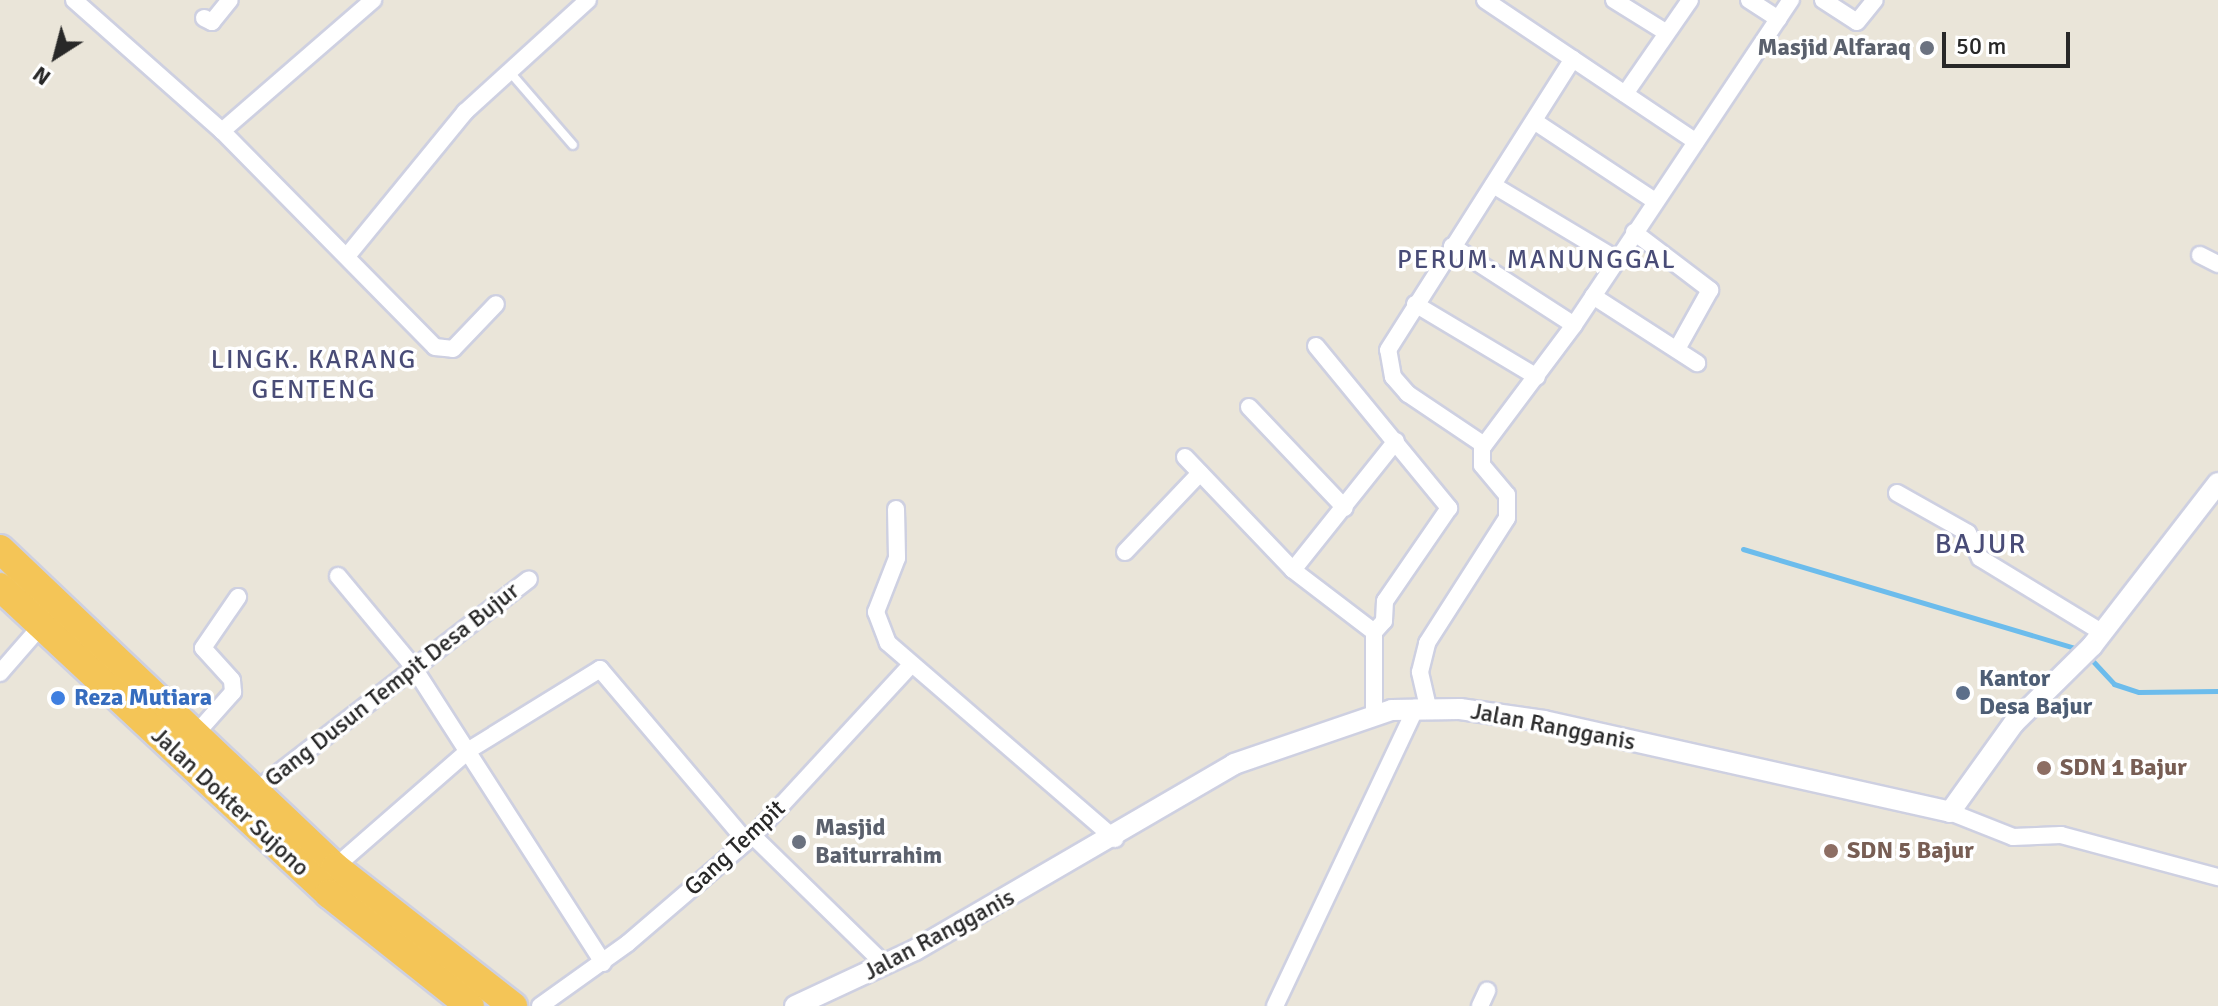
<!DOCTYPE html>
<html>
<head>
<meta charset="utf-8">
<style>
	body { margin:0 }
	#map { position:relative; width:2218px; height:1006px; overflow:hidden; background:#eae5d9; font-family:Signika,sans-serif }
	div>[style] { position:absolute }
	.stream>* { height:5px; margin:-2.5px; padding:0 2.5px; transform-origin:2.5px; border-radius:2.5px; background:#6cbcec }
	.roads { filter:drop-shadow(2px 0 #ced0e1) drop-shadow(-2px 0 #ced0e1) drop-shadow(0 2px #ced0e1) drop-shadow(0 -2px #ced0e1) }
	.service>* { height:8px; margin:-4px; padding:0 4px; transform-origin:4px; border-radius:4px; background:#fff }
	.minor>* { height:16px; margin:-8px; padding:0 8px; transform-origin:8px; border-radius:8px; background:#fff }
	.tertiary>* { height:20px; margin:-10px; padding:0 10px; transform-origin:10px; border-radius:10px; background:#fff }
	.trunk>* { height:28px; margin:-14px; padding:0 14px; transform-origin:14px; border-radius:14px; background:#f4c557 }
	.dots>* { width:22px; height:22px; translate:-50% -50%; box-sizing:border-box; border:4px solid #fff; border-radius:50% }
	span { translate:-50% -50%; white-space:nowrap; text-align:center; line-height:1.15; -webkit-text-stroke:7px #fff; paint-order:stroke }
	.worship-label { font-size:24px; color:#5b616d; font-weight:700 }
	.right { translate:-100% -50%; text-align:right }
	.left { translate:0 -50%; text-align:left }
	.service-label { font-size:24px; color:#4e5e75; font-weight:700 }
	.street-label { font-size:24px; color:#282828 }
	.shop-label { font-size:24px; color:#366cbe; font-weight:700 }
	.education-label { font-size:24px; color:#785e54; font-weight:700 }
	.neighbourhood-label { font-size:26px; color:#494c77; letter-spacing:2px }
	.quarter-label { font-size:28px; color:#494c77; letter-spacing:2px }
	.north { position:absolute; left:16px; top:16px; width:80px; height:80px; -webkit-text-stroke:6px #fff; paint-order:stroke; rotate:216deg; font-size:22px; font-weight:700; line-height:32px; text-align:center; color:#282828 }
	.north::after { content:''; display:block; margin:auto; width:28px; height:36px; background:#282828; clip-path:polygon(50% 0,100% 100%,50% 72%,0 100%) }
	.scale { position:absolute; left:1942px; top:32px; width:128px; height:36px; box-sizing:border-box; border:4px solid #282828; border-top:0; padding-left:10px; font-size:24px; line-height:28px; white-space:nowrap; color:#282828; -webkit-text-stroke:6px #fff; paint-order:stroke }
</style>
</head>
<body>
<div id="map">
	<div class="stream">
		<i style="left:1743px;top:549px;width:351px;rotate:16.6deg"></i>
		<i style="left:2090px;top:658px;width:35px;rotate:47deg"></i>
		<i style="left:2114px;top:684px;width:26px;rotate:18deg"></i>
		<i style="left:2139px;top:692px;width:79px;rotate:-0.7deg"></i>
	</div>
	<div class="roads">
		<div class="service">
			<i style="left:508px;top:70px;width:99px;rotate:49.1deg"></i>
		</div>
		<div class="minor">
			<i style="left:74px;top:0;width:198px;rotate:41.5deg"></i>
			<i style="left:222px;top:131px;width:303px;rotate:45.4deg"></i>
			<i style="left:435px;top:347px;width:18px;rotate:6deg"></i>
			<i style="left:453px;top:349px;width:62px;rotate:-46.3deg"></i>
			<i style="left:1485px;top:0;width:254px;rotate:33.9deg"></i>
			<i style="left:1614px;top:0;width:62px;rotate:31.9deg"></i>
			<i style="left:1749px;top:0;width:35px;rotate:33deg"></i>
			<i style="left:1823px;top:0;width:40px;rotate:32.9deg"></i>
			<i style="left:1857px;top:22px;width:28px;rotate:-51deg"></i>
			<i style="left:204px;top:18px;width:9px;rotate:27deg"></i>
			<i style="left:212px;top:22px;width:28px;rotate:-51deg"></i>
			<i style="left:1625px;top:94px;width:114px;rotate:-55.3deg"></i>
			<i style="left:1534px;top:121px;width:145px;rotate:33.5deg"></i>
			<i style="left:222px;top:131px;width:200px;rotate:-40.9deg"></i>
			<i style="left:1493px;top:185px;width:146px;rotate:31deg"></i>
			<i style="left:1634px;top:232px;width:96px;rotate:37.3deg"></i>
			<i style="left:1710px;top:290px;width:68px;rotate:119.2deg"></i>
			<i style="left:1452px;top:246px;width:145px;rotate:32.9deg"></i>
			<i style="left:348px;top:255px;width:185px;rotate:-50.7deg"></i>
			<i style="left:465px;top:112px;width:166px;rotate:-42.3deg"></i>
			<i style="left:2200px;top:255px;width:20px;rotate:27deg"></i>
			<i style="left:1593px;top:296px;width:124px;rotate:32.8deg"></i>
			<i style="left:1415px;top:304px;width:142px;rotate:30.9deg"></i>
			<i style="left:1316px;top:346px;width:210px;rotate:50.6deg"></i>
			<i style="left:1449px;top:508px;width:113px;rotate:124.5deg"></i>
			<i style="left:1385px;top:601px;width:20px;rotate:93deg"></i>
			<i style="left:1384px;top:621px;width:15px;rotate:132deg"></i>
			<i style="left:1374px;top:632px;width:82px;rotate:90deg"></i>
			<i style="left:1249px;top:407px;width:139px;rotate:46.5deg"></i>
			<i style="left:1484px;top:445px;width:92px;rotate:-146.1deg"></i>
			<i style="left:1408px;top:394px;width:23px;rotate:-131deg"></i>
			<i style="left:1393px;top:377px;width:27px;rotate:-100deg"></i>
			<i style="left:1388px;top:350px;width:345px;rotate:-57.6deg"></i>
			<i style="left:1185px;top:457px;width:156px;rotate:46.3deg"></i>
			<i style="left:1293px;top:570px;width:102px;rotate:37.4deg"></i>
			<i style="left:1897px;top:493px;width:81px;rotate:29.4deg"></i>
			<i style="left:1968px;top:533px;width:28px;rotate:64deg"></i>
			<i style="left:1980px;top:558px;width:144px;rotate:31.4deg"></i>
			<i style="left:896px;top:509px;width:49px;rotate:88.8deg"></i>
			<i style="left:897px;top:558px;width:58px;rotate:111.3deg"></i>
			<i style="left:876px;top:612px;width:33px;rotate:69deg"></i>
			<i style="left:888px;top:643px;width:300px;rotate:40.8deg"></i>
			<i style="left:1125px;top:552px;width:109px;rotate:-46.5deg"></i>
			<i style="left:1293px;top:570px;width:165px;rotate:-51.4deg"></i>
			<i style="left:338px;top:576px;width:116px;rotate:50.3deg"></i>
			<i style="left:412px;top:665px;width:354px;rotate:57.3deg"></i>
			<i style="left:0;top:673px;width:61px;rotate:-49deg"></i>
			<i style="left:1428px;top:707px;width:36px;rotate:-103deg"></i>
			<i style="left:1420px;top:672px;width:30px;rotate:-76deg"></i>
			<i style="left:1427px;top:643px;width:148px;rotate:-57.4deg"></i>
			<i style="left:1507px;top:518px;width:23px;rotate:-90deg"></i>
			<i style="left:1507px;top:495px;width:39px;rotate:-130deg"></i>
			<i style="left:1482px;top:465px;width:17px;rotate:-90deg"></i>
			<i style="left:1482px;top:448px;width:154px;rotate:-53.2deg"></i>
			<i style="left:1574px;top:325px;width:391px;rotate:-56.3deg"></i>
			<i style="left:194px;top:736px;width:59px;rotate:-48.4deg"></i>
			<i style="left:233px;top:692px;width:12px;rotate:-95deg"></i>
			<i style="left:232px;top:680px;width:43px;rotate:-132.2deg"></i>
			<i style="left:203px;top:648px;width:62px;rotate:-55.5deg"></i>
			<i style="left:255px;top:791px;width:346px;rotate:-37.7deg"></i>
			<i style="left:1950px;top:812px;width:68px;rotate:21.6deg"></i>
			<i style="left:2013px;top:837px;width:48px;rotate:-2.4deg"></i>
			<i style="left:2061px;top:835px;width:163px;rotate:15deg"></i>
			<i style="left:753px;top:836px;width:185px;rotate:44.3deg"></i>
			<i style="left:335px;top:867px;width:178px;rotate:-41.1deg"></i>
			<i style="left:469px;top:750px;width:154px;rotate:-31.7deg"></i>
			<i style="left:600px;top:669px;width:226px;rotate:49.7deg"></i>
			<i style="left:540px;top:1006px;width:108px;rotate:-35.6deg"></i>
			<i style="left:628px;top:943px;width:165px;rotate:-40.6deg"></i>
			<i style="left:753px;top:836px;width:230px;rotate:-47.3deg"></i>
			<i style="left:1275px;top:1006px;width:330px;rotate:-64.7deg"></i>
			<i style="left:1480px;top:1006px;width:17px;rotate:-65deg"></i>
		</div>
		<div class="tertiary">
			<i style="left:795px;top:1006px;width:132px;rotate:-25deg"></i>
			<i style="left:915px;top:950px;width:369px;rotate:-30.2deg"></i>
			<i style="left:1234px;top:764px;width:167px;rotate:-18.9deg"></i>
			<i style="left:1392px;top:710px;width:68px;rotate:-0.8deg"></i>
			<i style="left:1460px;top:709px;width:85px;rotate:8.1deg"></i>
			<i style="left:1544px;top:721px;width:416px;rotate:12.6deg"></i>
			<i style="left:1950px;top:812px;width:110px;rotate:-54.3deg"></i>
			<i style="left:2014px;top:723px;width:110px;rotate:-44.6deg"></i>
			<i style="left:2092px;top:646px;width:206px;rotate:-52.3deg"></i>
		</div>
		<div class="trunk">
			<i style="left:0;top:549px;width:462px;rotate:43.5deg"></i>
			<i style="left:335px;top:867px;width:226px;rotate:38deg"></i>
			<i style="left:0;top:587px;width:450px;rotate:43deg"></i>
			<i style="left:329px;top:894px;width:180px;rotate:38.5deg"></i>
		</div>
	</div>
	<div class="dots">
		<i style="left:1927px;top:48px;background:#6b7280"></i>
		<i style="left:1963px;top:693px;background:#5c6f8a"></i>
		<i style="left:58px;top:698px;background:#3f7fe0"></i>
		<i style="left:2044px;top:768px;background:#8d6e63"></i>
		<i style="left:799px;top:842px;background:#6b7280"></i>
		<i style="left:1831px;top:851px;background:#8d6e63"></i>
	</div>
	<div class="worship-label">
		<span class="right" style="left:1911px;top:48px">Masjid Alfaraq</span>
		<span class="left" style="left:815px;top:842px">Masjid<br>Baiturrahim</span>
	</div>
	<div class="service-label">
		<span class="left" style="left:1979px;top:693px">Kantor<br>Desa Bajur</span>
	</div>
	<div class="street-label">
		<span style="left:392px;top:685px;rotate:-38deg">Gang Dusun Tempit Desa Bujur</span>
		<span style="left:1553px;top:727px;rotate:11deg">Jalan Rangganis</span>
		<span style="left:230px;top:802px;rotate:43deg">Jalan Dokter Sujono</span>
		<span style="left:735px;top:848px;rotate:-43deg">Gang Tempit</span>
		<span style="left:939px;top:935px;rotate:-28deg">Jalan Rangganis</span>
	</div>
	<div class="shop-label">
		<span class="left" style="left:74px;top:698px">Reza Mutiara</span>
	</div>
	<div class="education-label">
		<span class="left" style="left:2060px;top:768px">SDN 1 Bajur</span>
		<span class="left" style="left:1847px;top:851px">SDN 5 Bajur</span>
	</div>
	<div class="neighbourhood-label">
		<span style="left:1537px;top:261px">PERUM. MANUNGGAL</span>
		<span style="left:314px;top:376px">LINGK. KARANG<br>GENTENG</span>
	</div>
	<div class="quarter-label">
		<span style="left:1981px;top:544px">BAJUR</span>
	</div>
	<div class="north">N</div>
	<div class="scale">50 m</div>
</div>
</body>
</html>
